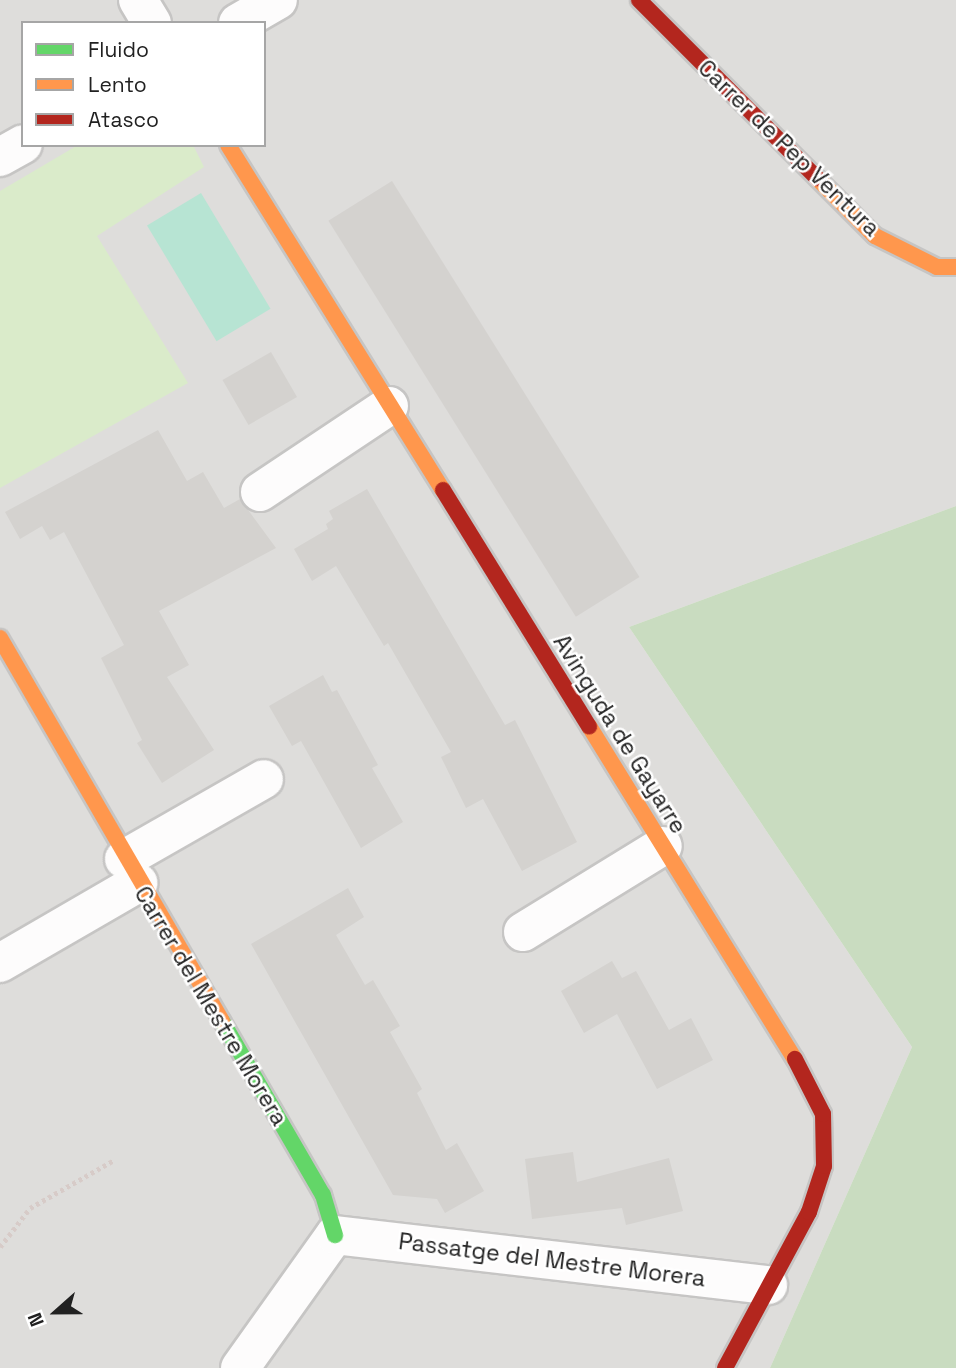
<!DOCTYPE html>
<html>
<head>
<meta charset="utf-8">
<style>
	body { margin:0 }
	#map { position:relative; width:956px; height:1368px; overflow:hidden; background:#efedea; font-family:"Space Grotesk",sans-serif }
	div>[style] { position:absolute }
	.residential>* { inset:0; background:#dedddb }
	.grass>* { inset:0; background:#daebca }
	.forest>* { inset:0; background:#c9dcc0 }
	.pitch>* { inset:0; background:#b7e4d3; transform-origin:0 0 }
	.building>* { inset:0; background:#d4d2cf; transform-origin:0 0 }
	.path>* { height:4.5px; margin-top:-2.25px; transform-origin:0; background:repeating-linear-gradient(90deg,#d7cbc8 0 3.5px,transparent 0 7px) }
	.roads { filter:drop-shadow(2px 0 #c6c5c4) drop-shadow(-2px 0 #c6c5c4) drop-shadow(0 2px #c6c5c4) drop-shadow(0 -2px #c6c5c4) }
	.street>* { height:38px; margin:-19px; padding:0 19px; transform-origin:19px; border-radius:19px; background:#fdfcfc }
	.fast>* { height:16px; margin:-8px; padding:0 8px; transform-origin:8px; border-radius:8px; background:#63d668 }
	.slow>* { height:16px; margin:-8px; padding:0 8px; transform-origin:8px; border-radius:8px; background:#ff974d }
	.jam>* { height:16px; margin:-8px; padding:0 8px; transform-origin:8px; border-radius:8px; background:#b3261e }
	span { translate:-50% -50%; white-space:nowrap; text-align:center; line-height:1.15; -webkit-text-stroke:5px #fff; paint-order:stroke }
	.street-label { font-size:23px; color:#212121 }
	.legend { position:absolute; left:21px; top:21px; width:245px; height:126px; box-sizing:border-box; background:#fff; border:2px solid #a6a6a6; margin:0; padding:9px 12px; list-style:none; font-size:21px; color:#212121 }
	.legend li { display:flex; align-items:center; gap:14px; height:35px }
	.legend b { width:35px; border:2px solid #a6a6a6 }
	.north { position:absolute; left:21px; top:1277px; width:70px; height:70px; -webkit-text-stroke:5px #fff; paint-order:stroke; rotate:249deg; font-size:19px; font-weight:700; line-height:28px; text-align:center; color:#212121 }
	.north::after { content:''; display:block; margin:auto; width:24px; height:32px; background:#212121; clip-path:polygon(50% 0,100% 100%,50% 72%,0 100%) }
</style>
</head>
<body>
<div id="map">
	<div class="residential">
		<i style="clip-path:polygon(evenodd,0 0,956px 0,956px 506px,629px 627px,912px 1047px,770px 1368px,0 1368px,0 0,23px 23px,264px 23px,264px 145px,23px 145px,23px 23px)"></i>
	</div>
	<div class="grass">
		<i style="clip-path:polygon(78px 145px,193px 145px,204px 167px,97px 236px,188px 383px,0 488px,0 191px)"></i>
	</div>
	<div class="forest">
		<i style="clip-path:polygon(956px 506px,956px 1368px,770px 1368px,912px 1047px,629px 627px)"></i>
	</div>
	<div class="pitch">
		<i style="left:201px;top:193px;width:135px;height:63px;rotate:59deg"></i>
	</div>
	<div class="building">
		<i style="left:392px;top:181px;width:467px;height:75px;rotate:58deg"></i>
		<i style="left:271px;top:352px;width:52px;height:56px;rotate:60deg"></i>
		<i style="clip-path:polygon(158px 430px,187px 481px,203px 472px,224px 508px,240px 499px,276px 548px,159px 611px,189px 665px,167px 677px,214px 750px,162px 783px,137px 743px,142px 740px,101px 658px,124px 645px,64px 532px,50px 540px,42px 526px,20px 539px,5px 512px)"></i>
		<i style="clip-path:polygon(367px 489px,505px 725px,515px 720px,577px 842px,522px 871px,483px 799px,466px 808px,441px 757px,451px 752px,388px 643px,384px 646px,336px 566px,312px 581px,294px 549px,328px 529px,326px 524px,333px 519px,329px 511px)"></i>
		<i style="clip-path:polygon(323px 675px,332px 692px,337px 690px,378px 765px,372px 768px,403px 822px,361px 848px,301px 741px,292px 746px,269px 706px)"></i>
		<i style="clip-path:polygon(348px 888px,364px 917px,336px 935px,365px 985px,373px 980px,400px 1026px,390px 1032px,422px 1089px,417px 1093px,446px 1150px,457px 1143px,484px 1191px,445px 1213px,437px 1199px,393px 1195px,251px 944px)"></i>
		<i style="clip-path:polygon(612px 961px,622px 978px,636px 971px,669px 1030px,691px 1018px,713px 1060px,657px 1089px,617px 1014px,584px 1033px,561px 991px)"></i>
		<i style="clip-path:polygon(573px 1152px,577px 1182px,669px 1158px,683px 1211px,626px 1225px,622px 1208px,532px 1219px,525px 1159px)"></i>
	</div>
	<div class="path">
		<i style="left:0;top:1247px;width:49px;rotate:-52.4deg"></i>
		<i style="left:30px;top:1208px;width:97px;rotate:-29.7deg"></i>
	</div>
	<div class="roads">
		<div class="street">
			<i style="left:138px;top:0;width:27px;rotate:59deg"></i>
			<i style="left:238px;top:23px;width:46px;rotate:-29.9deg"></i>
			<i style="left:0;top:157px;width:26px;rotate:-29deg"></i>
			<i style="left:260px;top:492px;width:155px;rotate:-33.7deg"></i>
			<i style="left:124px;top:859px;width:161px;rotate:-29.7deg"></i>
			<i style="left:523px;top:932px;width:164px;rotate:-31.6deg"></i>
			<i style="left:0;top:963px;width:160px;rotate:-30.1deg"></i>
			<i style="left:240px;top:1368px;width:163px;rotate:-54.5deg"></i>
			<i style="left:335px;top:1235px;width:436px;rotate:6.6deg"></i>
		</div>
		<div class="fast">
			<i style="left:222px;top:1021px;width:201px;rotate:59.9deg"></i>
			<i style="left:323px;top:1195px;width:42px;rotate:73.3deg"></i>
		</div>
		<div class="slow">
			<i style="left:228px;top:145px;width:407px;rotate:58.1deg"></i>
			<i style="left:817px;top:178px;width:82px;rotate:45deg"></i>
			<i style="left:875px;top:236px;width:69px;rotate:26.6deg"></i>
			<i style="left:937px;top:267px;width:19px"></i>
			<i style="left:0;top:638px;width:443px;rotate:59.9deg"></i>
			<i style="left:589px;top:726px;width:392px;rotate:58.3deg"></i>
		</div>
		<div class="jam">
			<i style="left:639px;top:0;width:252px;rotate:45deg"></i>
			<i style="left:443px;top:490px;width:278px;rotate:58.3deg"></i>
			<i style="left:725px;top:1368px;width:177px;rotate:-61.7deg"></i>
			<i style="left:809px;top:1212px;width:48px;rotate:-71.9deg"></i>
			<i style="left:824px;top:1166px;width:52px;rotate:-91.1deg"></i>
			<i style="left:823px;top:1114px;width:62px;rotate:-117deg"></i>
		</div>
	</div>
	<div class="street-label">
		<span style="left:789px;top:148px;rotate:44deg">Carrer de Pep Ventura</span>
		<span style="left:620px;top:734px;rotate:58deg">Avinguda de Gayarre</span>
		<span style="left:211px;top:1006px;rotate:59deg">Carrer del Mestre Morera</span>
		<span style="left:552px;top:1260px;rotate:7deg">Passatge del Mestre Morera</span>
	</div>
	<ul class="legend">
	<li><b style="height:9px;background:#63d668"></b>Fluido</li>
	<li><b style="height:9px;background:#ff974d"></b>Lento</li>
	<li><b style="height:9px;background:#b3261e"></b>Atasco</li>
	</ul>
	<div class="north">N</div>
</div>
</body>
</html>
